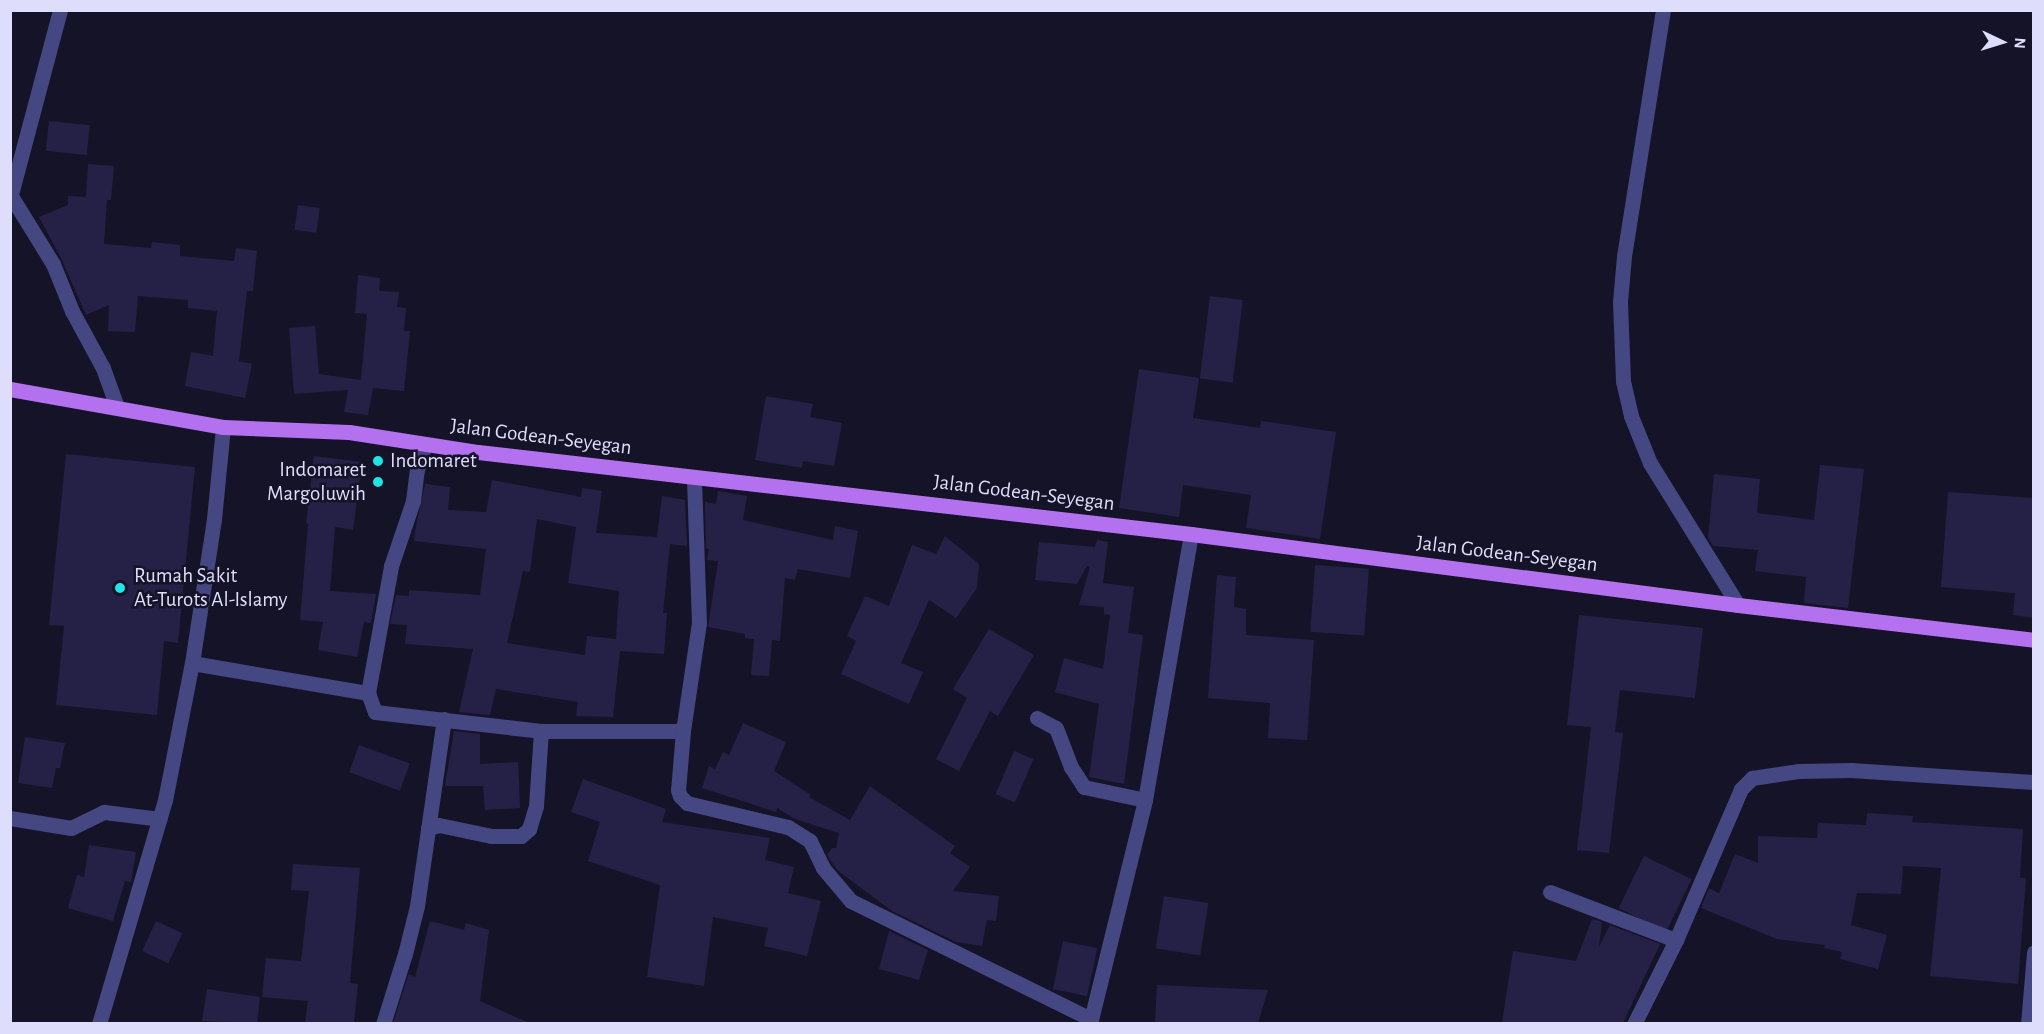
<!DOCTYPE html>
<html>
<head>
<meta charset="utf-8">
<style>
	body { margin:0 }
	#map { position:relative; width:2044px; height:1034px; overflow:hidden; background:#151327; font-family:"Alegreya Sans",sans-serif }
	div>[style] { position:absolute }
	.building>* { inset:0; background:#252146; transform-origin:0 0 }
	.minor>* { height:15px; margin:-7.5px; padding:0 7.5px; transform-origin:7.5px; border-radius:7.5px; background:#444781 }
	.major>* { height:15px; margin:-7.5px; padding:0 7.5px; transform-origin:7.5px; border-radius:7.5px; background:#b471ef }
	.dots>* { width:16px; height:16px; translate:-50% -50%; box-sizing:border-box; border:3px solid #151327; border-radius:50% }
	span { translate:-50% -50%; white-space:nowrap; text-align:center; line-height:1.15; -webkit-text-stroke:5px #151327; paint-order:stroke }
	.street-label { font-size:21px; color:#deddfb }
	.poi-label { font-size:21px; color:#deddfb }
	.left { translate:0 -50%; text-align:left }
	.right { translate:-100% -50%; text-align:right }
	.frame { position:absolute; inset:0; border:12px solid #deddfb; pointer-events:none }
	.north { position:absolute; left:1972px; top:12px; width:60px; height:60px; -webkit-text-stroke:4px #151327; paint-order:stroke; rotate:94deg; font-size:16px; font-weight:700; line-height:24px; text-align:center; color:#deddfb }
	.north::after { content:''; display:block; margin:auto; width:21px; height:27px; background:#deddfb; clip-path:polygon(50% 0,100% 100%,50% 72%,0 100%) }
</style>
</head>
<body>
<div id="map">
	<div class="building">
		<i style="left:49px;top:121px;width:41px;height:30px;rotate:6deg"></i>
		<i style="clip-path:polygon(88px 164px,114px 166px,111px 200px,107px 200px,104px 244px,151px 248px,152px 242px,180px 245px,180px 256px,234px 261px,236px 248px,257px 251px,253px 291px,247px 291px,239px 361px,252px 364px,245px 398px,185px 386px,191px 352px,213px 356px,217px 311px,188px 308px,188px 300px,138px 296px,135px 332px,108px 331px,109px 305px,86px 315px,62px 260px,39px 217px,68px 205px,68px 196px,86px 197px)"></i>
		<i style="left:298px;top:205px;width:22px;height:25px;rotate:8deg"></i>
		<i style="clip-path:polygon(358px 275px,380px 278px,379px 291px,399px 292px,397px 307px,406px 308px,404px 331px,410px 331px,404px 391px,373px 388px,368px 415px,344px 412px,348px 390px,294px 394px,289px 328px,315px 326px,319px 374px,361px 380px,367px 314px,355px 313px)"></i>
		<i style="left:1210px;top:296px;width:33px;height:83px;rotate:7deg"></i>
		<i style="clip-path:polygon(1139px 369px,1199px 378px,1193px 418px,1260px 428px,1261px 421px,1336px 432px,1320px 539px,1246px 528px,1251px 495px,1183px 485px,1179px 517px,1119px 508px)"></i>
		<i style="clip-path:polygon(766px 396px,813px 404px,810px 417px,842px 423px,834px 466px,803px 461px,802px 468px,755px 460px)"></i>
		<i style="clip-path:polygon(66px 454px,195px 467px,178px 643px,164px 641px,157px 715px,56px 705px,64px 626px,49px 625px)"></i>
		<i style="clip-path:polygon(314px 456px,362px 462px,353px 530px,335px 527px,330px 591px,376px 594px,371px 623px,364px 622px,357px 657px,318px 650px,323px 622px,300px 620px,308px 524px,306px 523px)"></i>
		<i style="clip-path:polygon(1820px 465px,1864px 469px,1848px 608px,1804px 603px,1806px 577px,1755px 571px,1758px 550px,1713px 546px,1708px 538px,1714px 474px,1760px 479px,1757px 513px,1814px 520px)"></i>
		<i style="clip-path:polygon(evenodd,492px 480px,581px 497px,582px 488px,602px 491px,596px 533px,657px 537px,662px 496px,685px 500px,687px 546px,670px 544px,663px 613px,667px 613px,664px 654px,620px 651px,613px 717px,576px 716px,578px 702px,496px 689px,490px 715px,459px 712px,473px 649px,405px 644px,407px 625px,390px 624px,396px 595px,409px 596px,409px 590px,480px 595px,486px 549px,414px 541px,415px 531px,425px 484px,450px 487px,448px 510px,486px 512px,492px 480px,537px 519px,576px 527px,568px 583px,619px 591px,616px 639px,587px 636px,585px 655px,507px 643px,523px 571px,530px 572px,537px 519px)"></i>
		<i style="clip-path:polygon(718px 491px,747px 496px,743px 520px,833px 540px,835px 526px,858px 531px,850px 578px,798px 569px,795px 580px,785px 578px,780px 641px,772px 640px,769px 676px,751px 675px,754px 639px,745px 638px,745px 634px,708px 627px,718px 561px,707px 560px,709px 549px,706px 548px,705px 502px,716px 504px)"></i>
		<i style="clip-path:polygon(1948px 492px,2034px 498px,2034px 618px,2013px 615px,2015px 593px,1941px 587px)"></i>
		<i style="clip-path:polygon(945px 536px,979px 564px,977px 588px,956px 618px,929px 600px,901px 663px,923px 672px,909px 704px,841px 674px,856px 641px,847px 636px,865px 596px,889px 606px,912px 545px,936px 554px)"></i>
		<i style="clip-path:polygon(1097px 540px,1108px 542px,1103px 583px,1134px 587px,1128px 633px,1143px 635px,1124px 784px,1089px 777px,1099px 704px,1055px 692px,1064px 658px,1103px 669px,1110px 615px,1104px 614px,1104px 607px,1079px 605px,1090px 567px,1087px 566px,1077px 584px,1035px 580px,1039px 542px,1095px 547px)"></i>
		<i style="left:1315px;top:565px;width:54px;height:67px;rotate:4deg"></i>
		<i style="clip-path:polygon(1217px 575px,1236px 577px,1234px 607px,1246px 609px,1246px 635px,1314px 640px,1307px 740px,1268px 738px,1270px 703px,1208px 698px)"></i>
		<i style="clip-path:polygon(1579px 615px,1703px 628px,1695px 698px,1620px 690px,1615px 732px,1623px 733px,1609px 853px,1577px 850px,1591px 727px,1567px 725px)"></i>
		<i style="clip-path:polygon(989px 629px,1034px 655px,998px 716px,990px 711px,959px 771px,936px 759px,967px 698px,953px 689px)"></i>
		<i style="clip-path:polygon(743px 723px,786px 742px,774px 771px,811px 795px,809px 797px,850px 820px,870px 786px,955px 846px,950px 853px,970px 867px,953px 891px,999px 896px,996px 921px,987px 920px,982px 946px,956px 942px,892px 911px,837px 870px,827px 855px,832px 848px,836px 848px,839px 833px,795px 819px,777px 808px,776px 812px,702px 788px,709px 766px,715px 769px,723px 752px,729px 755px)"></i>
		<i style="clip-path:polygon(454px 731px,480px 734px,480px 764px,518px 762px,520px 808px,485px 810px,483px 786px,445px 786px)"></i>
		<i style="clip-path:polygon(25px 737px,65px 743px,60px 768px,56px 768px,52px 788px,18px 783px)"></i>
		<i style="left:359px;top:745px;width:54px;height:29px;rotate:20deg"></i>
		<i style="left:1014px;top:751px;width:21px;height:47px;rotate:23deg"></i>
		<i style="clip-path:polygon(583px 779px,666px 809px,662px 822px,770px 838px,765px 860px,794px 867px,788px 893px,821px 901px,807px 956px,764px 946px,768px 928px,713px 917px,704px 986px,647px 977px,660px 885px,588px 861px,600px 822px,571px 812px)"></i>
		<i style="clip-path:polygon(1867px 813px,1913px 816px,1912px 822px,2023px 829px,2020px 878px,2026px 878px,2018px 984px,1930px 976px,1941px 868px,1903px 866px,1901px 894px,1857px 893px,1851px 925px,1887px 935px,1878px 969px,1840px 959px,1842px 952px,1824px 948px,1825px 945px,1777px 939px,1701px 908px,1709px 888px,1719px 893px,1735px 854px,1758px 863px,1758px 836px,1817px 838px,1818px 823px,1866px 825px)"></i>
		<i style="clip-path:polygon(89px 845px,136px 852px,131px 882px,125px 881px,113px 921px,68px 908px,77px 875px,84px 877px)"></i>
		<i style="left:1644px;top:856px;width:53px;height:58px;rotate:26deg"></i>
		<i style="clip-path:polygon(293px 864px,360px 868px,350px 983px,358px 984px,354px 1023px,305px 1022px,308px 1001px,262px 997px,266px 958px,301px 961px,309px 891px,291px 890px)"></i>
		<i style="left:1164px;top:896px;width:45px;height:53px;rotate:9deg"></i>
		<i style="clip-path:polygon(1592px 919px,1602px 922px,1599px 947px,1610px 925px,1660px 944px,1623px 1023px,1502px 1023px,1513px 951px,1576px 961px)"></i>
		<i style="left:156px;top:921px;width:29px;height:33px;rotate:25deg"></i>
		<i style="clip-path:polygon(430px 921px,464px 930px,466px 923px,489px 930px,480px 1001px,529px 1023px,393px 1023px,408px 976px,409px 974px,415px 977px)"></i>
		<i style="clip-path:polygon(889px 931px,928px 950px,919px 980px,879px 969px)"></i>
		<i style="left:1063px;top:941px;width:35px;height:49px;rotate:12deg"></i>
		<i style="clip-path:polygon(1157px 985px,1268px 990px,1258px 1023px,1155px 1023px)"></i>
		<i style="clip-path:polygon(207px 989px,260px 997px,257px 1023px,202px 1021px)"></i>
	</div>
	<div class="minor">
		<i style="left:1663px;top:10px;width:249px;rotate:99deg"></i>
		<i style="left:1624px;top:256px;width:46px;rotate:95deg"></i>
		<i style="left:1620px;top:302px;width:79px;rotate:87.8deg"></i>
		<i style="left:1623px;top:381px;width:36px;rotate:77deg"></i>
		<i style="left:1631px;top:416px;width:51px;rotate:68deg"></i>
		<i style="left:1650px;top:463px;width:167px;rotate:58.2deg"></i>
		<i style="left:11px;top:196px;width:80px;rotate:58.3deg"></i>
		<i style="left:53px;top:264px;width:51px;rotate:68deg"></i>
		<i style="left:72px;top:311px;width:65px;rotate:61.5deg"></i>
		<i style="left:103px;top:368px;width:41px;rotate:70.3deg"></i>
		<i style="left:10px;top:198px;width:195px;rotate:-75.1deg"></i>
		<i style="left:192px;top:663px;width:179px;rotate:9.7deg"></i>
		<i style="left:368px;top:693px;width:20px;rotate:70deg"></i>
		<i style="left:375px;top:712px;width:167px;rotate:6.5deg"></i>
		<i style="left:541px;top:731px;width:142px"></i>
		<i style="left:683px;top:731px;width:59px;rotate:94.8deg"></i>
		<i style="left:678px;top:790px;width:6px;rotate:72deg"></i>
		<i style="left:680px;top:796px;width:10px;rotate:45deg"></i>
		<i style="left:687px;top:803px;width:104px;rotate:13.4deg"></i>
		<i style="left:788px;top:827px;width:26px;rotate:32deg"></i>
		<i style="left:810px;top:841px;width:30px;rotate:64deg"></i>
		<i style="left:823px;top:868px;width:43px;rotate:49.7deg"></i>
		<i style="left:851px;top:901px;width:267px;rotate:26.2deg"></i>
		<i style="left:368px;top:693px;width:129px;rotate:-79.7deg"></i>
		<i style="left:391px;top:566px;width:69px;rotate:-71.3deg"></i>
		<i style="left:413px;top:501px;width:31px;rotate:-83deg"></i>
		<i style="left:417px;top:470px;width:27px;rotate:-73deg"></i>
		<i style="left:1037px;top:718px;width:21px;rotate:28deg"></i>
		<i style="left:1056px;top:728px;width:42px;rotate:69deg"></i>
		<i style="left:1071px;top:767px;width:24px;rotate:57deg"></i>
		<i style="left:1084px;top:787px;width:62px;rotate:12deg"></i>
		<i style="left:683px;top:731px;width:109px;rotate:-81.6deg"></i>
		<i style="left:699px;top:623px;width:146px;rotate:-92deg"></i>
		<i style="left:10px;top:818px;width:62px;rotate:9.3deg"></i>
		<i style="left:71px;top:828px;width:37px;rotate:-26deg"></i>
		<i style="left:104px;top:812px;width:56px;rotate:7.1deg"></i>
		<i style="left:428px;top:828px;width:11px;rotate:-15deg"></i>
		<i style="left:439px;top:825px;width:53px;rotate:11.9deg"></i>
		<i style="left:491px;top:836px;width:30px"></i>
		<i style="left:521px;top:836px;width:11px;rotate:-41deg"></i>
		<i style="left:529px;top:829px;width:24px;rotate:-73deg"></i>
		<i style="left:536px;top:806px;width:75px;rotate:-86.2deg"></i>
		<i style="left:1550px;top:892px;width:135px;rotate:20.9deg"></i>
		<i style="left:99px;top:1024px;width:234px;rotate:-73.6deg"></i>
		<i style="left:165px;top:800px;width:140px;rotate:-78.9deg"></i>
		<i style="left:192px;top:663px;width:146px;rotate:-81.3deg"></i>
		<i style="left:214px;top:519px;width:92px;rotate:-84.4deg"></i>
		<i style="left:383px;top:1024px;width:73px;rotate:-72.6deg"></i>
		<i style="left:405px;top:954px;width:49px;rotate:-76deg"></i>
		<i style="left:417px;top:906px;width:189px;rotate:-81.8deg"></i>
		<i style="left:1090px;top:1024px;width:231px;rotate:-76.2deg"></i>
		<i style="left:1145px;top:800px;width:270px;rotate:-80.2deg"></i>
		<i style="left:1634px;top:1024px;width:94px;rotate:-63.4deg"></i>
		<i style="left:1676px;top:940px;width:164px;rotate:-66.7deg"></i>
		<i style="left:1741px;top:789px;width:16px;rotate:-45deg"></i>
		<i style="left:1752px;top:778px;width:48px;rotate:-8.5deg"></i>
		<i style="left:1799px;top:771px;width:52px;rotate:-1.1deg"></i>
		<i style="left:1851px;top:770px;width:183px;rotate:3.8deg"></i>
		<i style="left:2028px;top:1024px;width:72px;rotate:-85.2deg"></i>
	</div>
	<div class="major">
		<i style="left:10px;top:389px;width:216px;rotate:10.1deg"></i>
		<i style="left:223px;top:427px;width:126px;rotate:2.3deg"></i>
		<i style="left:349px;top:432px;width:131px;rotate:8.8deg"></i>
		<i style="left:478px;top:452px;width:718px;rotate:6.56deg"></i>
		<i style="left:1191px;top:534px;width:552px;rotate:7.4deg"></i>
		<i style="left:1738px;top:605px;width:298px;rotate:6.7deg"></i>
	</div>
	<div class="dots">
		<i style="left:378px;top:461px;background:#1fe4e5"></i>
		<i style="left:378px;top:482px;background:#1fe4e5"></i>
		<i style="left:120px;top:588px;background:#1fe4e5"></i>
	</div>
	<div class="street-label">
		<span style="left:541px;top:437px;rotate:7deg">Jalan Godean-Seyegan</span>
		<span style="left:1024px;top:493px;rotate:7deg">Jalan Godean-Seyegan</span>
		<span style="left:1507px;top:554px;rotate:7deg">Jalan Godean-Seyegan</span>
	</div>
	<div class="poi-label">
		<span class="left" style="left:390px;top:461px">Indomaret</span>
		<span class="right" style="left:366px;top:482px">Indomaret<br>Margoluwih</span>
		<span class="left" style="left:134px;top:588px">Rumah Sakit<br>At-Turots Al-Islamy</span>
	</div>
	<div class="frame"></div>
	<div class="north">N</div>
</div>
</body>
</html>
